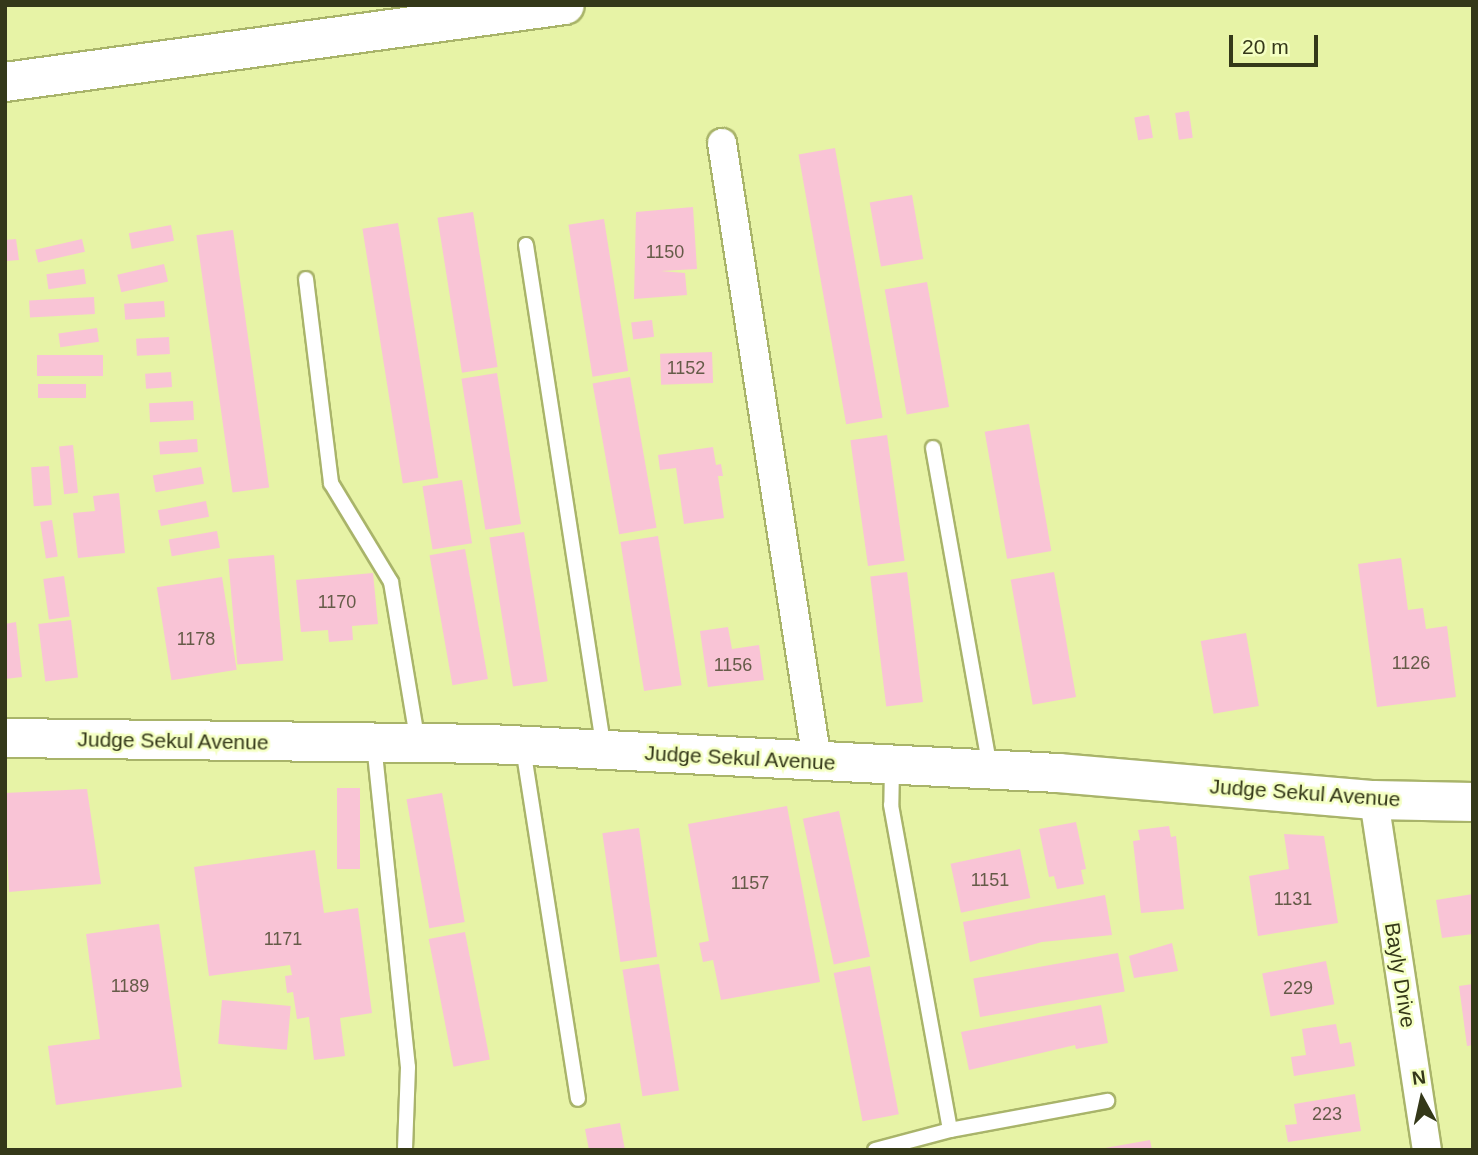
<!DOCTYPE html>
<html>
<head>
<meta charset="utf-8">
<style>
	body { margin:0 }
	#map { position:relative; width:1478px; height:1155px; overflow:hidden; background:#e7f3a6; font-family:Arial,sans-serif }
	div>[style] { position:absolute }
	.building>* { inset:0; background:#f9c4d6; transform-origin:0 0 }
	.roads { filter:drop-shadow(2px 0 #a9b46a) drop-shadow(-2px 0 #a9b46a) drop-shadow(0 2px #a9b46a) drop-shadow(0 -2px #a9b46a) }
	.lane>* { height:14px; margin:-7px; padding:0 7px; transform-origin:7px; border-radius:7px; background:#fff }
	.street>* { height:28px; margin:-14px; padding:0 14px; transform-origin:14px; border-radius:14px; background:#fff }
	.secondary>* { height:38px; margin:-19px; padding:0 19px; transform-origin:19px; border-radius:19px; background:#fff }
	span { translate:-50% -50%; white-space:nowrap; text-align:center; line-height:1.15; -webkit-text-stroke:5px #f4ffc2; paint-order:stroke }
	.number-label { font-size:18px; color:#655b48 }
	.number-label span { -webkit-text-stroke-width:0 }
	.street-label { font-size:21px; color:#343819 }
	.frame { position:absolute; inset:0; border:7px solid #343819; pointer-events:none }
	.north { position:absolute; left:1387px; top:1064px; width:70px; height:70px; -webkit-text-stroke:5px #f4ffc2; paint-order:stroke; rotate:352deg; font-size:19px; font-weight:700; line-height:28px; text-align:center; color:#343819 }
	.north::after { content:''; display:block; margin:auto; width:24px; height:32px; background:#343819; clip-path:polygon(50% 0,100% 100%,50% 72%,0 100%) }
	.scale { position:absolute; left:1229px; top:35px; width:89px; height:32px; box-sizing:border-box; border:4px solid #343819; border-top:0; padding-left:9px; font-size:21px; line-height:24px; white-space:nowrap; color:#343819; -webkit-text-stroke:5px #f4ffc2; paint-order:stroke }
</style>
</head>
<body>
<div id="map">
	<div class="building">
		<i style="left:1189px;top:111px;width:27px;height:14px;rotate:82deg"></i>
		<i style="left:1149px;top:115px;width:23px;height:15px;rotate:80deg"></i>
		<i style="left:835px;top:148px;width:274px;height:37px;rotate:80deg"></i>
		<i style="left:912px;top:195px;width:65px;height:43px;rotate:80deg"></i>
		<i style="clip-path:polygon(693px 207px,697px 269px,661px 271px,685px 273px,687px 295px,634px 299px,636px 212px)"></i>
		<i style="left:473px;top:212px;width:157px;height:36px;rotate:81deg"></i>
		<i style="left:604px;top:219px;width:154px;height:36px;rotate:81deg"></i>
		<i style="left:398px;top:223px;width:258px;height:36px;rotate:81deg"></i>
		<i style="left:171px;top:225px;width:16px;height:43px;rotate:79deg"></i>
		<i style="left:233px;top:230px;width:260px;height:37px;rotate:82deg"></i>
		<i style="clip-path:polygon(16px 239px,19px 260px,6px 261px,5px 240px)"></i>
		<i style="left:82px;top:239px;width:13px;height:48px;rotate:77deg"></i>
		<i style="left:164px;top:264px;width:18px;height:48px;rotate:77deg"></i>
		<i style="left:84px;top:269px;width:15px;height:38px;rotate:82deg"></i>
		<i style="left:927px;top:282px;width:127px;height:43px;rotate:80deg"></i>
		<i style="left:94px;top:297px;width:17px;height:65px;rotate:87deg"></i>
		<i style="left:164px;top:301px;width:16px;height:40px;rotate:86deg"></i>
		<i style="left:652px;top:320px;width:17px;height:21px;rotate:83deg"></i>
		<i style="left:97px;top:328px;width:14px;height:39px;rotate:82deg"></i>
		<i style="left:169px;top:337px;width:17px;height:33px;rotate:87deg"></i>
		<i style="left:712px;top:352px;width:31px;height:52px;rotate:88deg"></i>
		<i style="left:37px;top:355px;width:66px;height:21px"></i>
		<i style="left:171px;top:372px;width:15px;height:26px;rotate:86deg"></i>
		<i style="left:497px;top:373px;width:153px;height:36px;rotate:81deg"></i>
		<i style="left:630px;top:377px;width:153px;height:38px;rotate:80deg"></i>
		<i style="left:86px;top:384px;width:14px;height:48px;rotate:90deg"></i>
		<i style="left:193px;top:401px;width:19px;height:44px;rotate:87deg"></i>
		<i style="left:1029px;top:424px;width:129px;height:45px;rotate:80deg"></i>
		<i style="left:887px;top:435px;width:127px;height:37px;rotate:82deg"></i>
		<i style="left:197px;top:439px;width:13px;height:38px;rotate:86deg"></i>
		<i style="left:73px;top:445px;width:48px;height:14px;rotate:84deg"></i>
		<i style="clip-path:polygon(713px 447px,716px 465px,721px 464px,723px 476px,718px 476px,724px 518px,684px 524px,676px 468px,660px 470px,658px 455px)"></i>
		<i style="left:49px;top:466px;width:39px;height:18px;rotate:86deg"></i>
		<i style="left:201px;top:467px;width:17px;height:49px;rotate:80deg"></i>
		<i style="left:462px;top:480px;width:64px;height:40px;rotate:81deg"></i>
		<i style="clip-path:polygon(119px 493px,125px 553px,78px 558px,73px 513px,95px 511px,93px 496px)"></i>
		<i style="left:206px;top:501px;width:16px;height:49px;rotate:79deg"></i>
		<i style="left:52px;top:520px;width:37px;height:12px;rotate:81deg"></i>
		<i style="left:217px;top:531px;width:17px;height:49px;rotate:80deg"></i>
		<i style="left:524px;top:532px;width:151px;height:35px;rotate:81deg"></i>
		<i style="left:658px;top:536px;width:151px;height:38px;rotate:81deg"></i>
		<i style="left:465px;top:549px;width:132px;height:36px;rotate:80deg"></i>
		<i style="left:274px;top:555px;width:106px;height:46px;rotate:85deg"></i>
		<i style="clip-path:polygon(1401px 558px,1408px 610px,1423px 608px,1426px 629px,1447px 626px,1456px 697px,1377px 707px,1358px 564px)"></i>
		<i style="left:907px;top:572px;width:131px;height:37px;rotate:83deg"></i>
		<i style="left:1054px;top:572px;width:127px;height:44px;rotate:80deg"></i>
		<i style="clip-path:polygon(373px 573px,378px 624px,352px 626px,353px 640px,329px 642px,328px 630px,301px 632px,296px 580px)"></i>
		<i style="left:64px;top:576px;width:41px;height:21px;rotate:82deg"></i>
		<i style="left:222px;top:577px;width:94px;height:66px;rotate:81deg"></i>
		<i style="left:71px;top:620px;width:58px;height:33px;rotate:83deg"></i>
		<i style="clip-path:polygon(16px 622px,22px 677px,5px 679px,5px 624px)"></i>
		<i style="clip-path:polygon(728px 627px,732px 649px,759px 645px,764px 680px,708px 687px,700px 631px)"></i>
		<i style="left:1246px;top:633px;width:74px;height:46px;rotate:80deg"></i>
		<i style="left:360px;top:788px;width:81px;height:23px;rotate:90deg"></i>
		<i style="clip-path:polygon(87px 789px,101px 884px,9px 892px,5px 793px)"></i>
		<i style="left:442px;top:793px;width:131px;height:36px;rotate:80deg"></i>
		<i style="clip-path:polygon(787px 806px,820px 982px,721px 1000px,713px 960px,703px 962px,699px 943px,709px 941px,688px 824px)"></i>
		<i style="left:839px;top:811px;width:149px;height:37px;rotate:78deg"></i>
		<i style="clip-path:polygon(1076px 822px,1086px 869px,1081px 870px,1084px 884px,1057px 889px,1054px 876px,1049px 877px,1039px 829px)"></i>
		<i style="clip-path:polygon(1169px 826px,1171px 837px,1176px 836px,1184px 909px,1141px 913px,1133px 841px,1140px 840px,1138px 830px)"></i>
		<i style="left:639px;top:828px;width:130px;height:37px;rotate:82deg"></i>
		<i style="clip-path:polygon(1284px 834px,1324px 836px,1338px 923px,1258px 936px,1249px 876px,1289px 869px)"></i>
		<i style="left:1020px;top:849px;width:50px;height:71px;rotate:78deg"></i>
		<i style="clip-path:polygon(315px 850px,324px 913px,358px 908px,372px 1013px,340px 1018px,345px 1056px,314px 1060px,309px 1017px,297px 1019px,293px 992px,287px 993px,285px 976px,292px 975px,290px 965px,209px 976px,194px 867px)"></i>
		<i style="clip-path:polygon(1473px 894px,1473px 934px,1442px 938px,1436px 900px)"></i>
		<i style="clip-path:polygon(1105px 895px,1112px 935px,1042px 942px,970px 962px,963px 922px)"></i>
		<i style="clip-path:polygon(159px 924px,182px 1087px,56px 1105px,48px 1046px,100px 1039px,86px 934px)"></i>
		<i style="left:465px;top:932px;width:130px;height:37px;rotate:79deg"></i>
		<i style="clip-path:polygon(1172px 943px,1178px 971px,1134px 978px,1129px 956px)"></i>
		<i style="left:1118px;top:953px;width:39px;height:147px;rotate:80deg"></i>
		<i style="left:1326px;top:961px;width:44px;height:65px;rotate:79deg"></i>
		<i style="left:659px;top:964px;width:128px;height:37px;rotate:81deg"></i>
		<i style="left:870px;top:966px;width:151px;height:37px;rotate:79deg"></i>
		<i style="clip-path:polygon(1473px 984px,1473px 1045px,1467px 1046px,1459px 986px)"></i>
		<i style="left:222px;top:1000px;width:69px;height:44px;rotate:5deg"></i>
		<i style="clip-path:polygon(1101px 1005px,1108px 1043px,1076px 1049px,1075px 1045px,969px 1070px,961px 1032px)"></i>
		<i style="clip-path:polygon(1336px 1024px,1340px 1044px,1351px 1042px,1355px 1066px,1294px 1076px,1291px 1057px,1306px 1055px,1302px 1029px)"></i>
		<i style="clip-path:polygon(1355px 1094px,1361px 1131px,1288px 1142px,1285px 1125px,1297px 1124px,1294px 1104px)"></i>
		<i style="clip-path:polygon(620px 1123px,625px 1150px,589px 1150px,585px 1129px)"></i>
		<i style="clip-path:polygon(1150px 1140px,1152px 1150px,1105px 1150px,1105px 1148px)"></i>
	</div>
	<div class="roads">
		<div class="lane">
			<i style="left:526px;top:245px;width:511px;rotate:81.22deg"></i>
			<i style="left:306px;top:279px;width:206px;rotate:83deg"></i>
			<i style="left:331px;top:483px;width:116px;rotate:58.8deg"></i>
			<i style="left:391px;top:582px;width:163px;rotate:80.5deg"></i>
			<i style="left:933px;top:448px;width:325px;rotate:79.9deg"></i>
			<i style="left:374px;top:744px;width:325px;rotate:84deg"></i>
			<i style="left:408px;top:1067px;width:83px;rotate:92.1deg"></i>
			<i style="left:523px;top:748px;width:355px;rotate:81.1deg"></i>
			<i style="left:892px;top:766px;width:39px;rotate:91deg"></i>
			<i style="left:891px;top:805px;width:330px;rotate:79.7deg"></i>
			<i style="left:950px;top:1130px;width:160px;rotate:-10.5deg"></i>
			<i style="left:875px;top:1150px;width:78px;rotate:-14.9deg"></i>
		</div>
		<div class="street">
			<i style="left:722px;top:143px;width:625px;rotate:81.26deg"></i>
			<i style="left:1374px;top:800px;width:354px;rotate:81.4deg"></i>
		</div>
		<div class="secondary">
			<i style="left:5px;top:82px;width:565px;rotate:-7.83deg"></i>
			<i style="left:5px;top:738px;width:485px;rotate:0.7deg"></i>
			<i style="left:490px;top:744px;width:569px;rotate:2.92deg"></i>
			<i style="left:1058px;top:773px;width:317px;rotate:4.9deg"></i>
			<i style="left:1374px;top:800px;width:99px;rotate:1.2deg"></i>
		</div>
	</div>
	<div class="number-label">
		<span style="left:665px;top:252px">1150</span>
		<span style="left:686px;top:368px">1152</span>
		<span style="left:337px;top:602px">1170</span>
		<span style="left:196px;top:639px">1178</span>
		<span style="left:1411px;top:663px">1126</span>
		<span style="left:733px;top:665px">1156</span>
		<span style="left:990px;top:880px">1151</span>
		<span style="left:750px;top:883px">1157</span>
		<span style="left:1293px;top:899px">1131</span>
		<span style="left:283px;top:939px">1171</span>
		<span style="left:130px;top:986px">1189</span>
		<span style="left:1298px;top:988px">229</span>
		<span style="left:1327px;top:1114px">223</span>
	</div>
	<div class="street-label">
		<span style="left:173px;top:741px;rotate:1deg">Judge Sekul Avenue</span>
		<span style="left:740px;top:758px;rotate:3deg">Judge Sekul Avenue</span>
		<span style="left:1305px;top:793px;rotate:4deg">Judge Sekul Avenue</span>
		<span style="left:1400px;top:975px;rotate:81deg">Bayly Drive</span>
	</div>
	<div class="frame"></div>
	<div class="north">N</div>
	<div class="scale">20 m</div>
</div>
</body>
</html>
